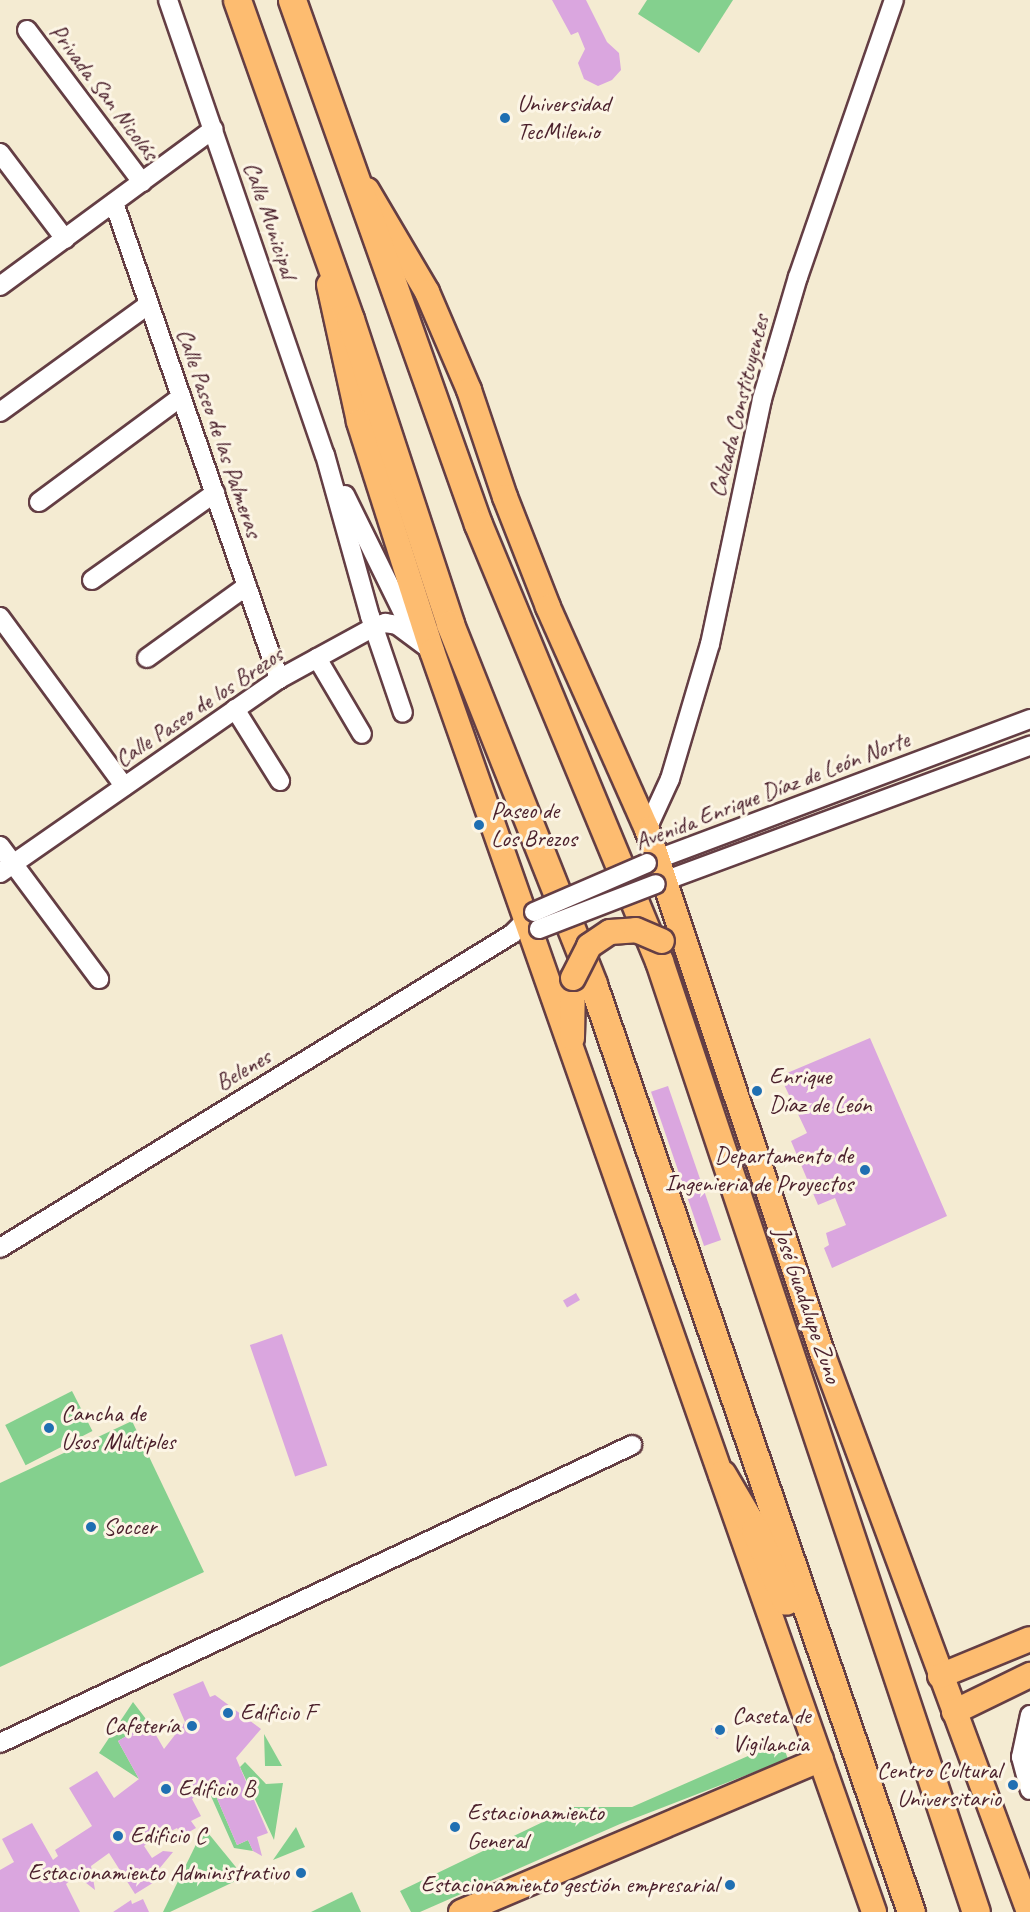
<!DOCTYPE html>
<html>
<head>
<meta charset="utf-8">
<style>
	body { margin:0 }
	#map { position:relative; width:1030px; height:1912px; overflow:hidden; background:#f4ebd2; font-family:Caveat,sans-serif }
	div>[style] { position:absolute }
	.green>* { inset:0; background:#84d08e; transform-origin:0 0 }
	.building>* { inset:0; background:#daa6df; transform-origin:0 0 }
	.roads { filter:drop-shadow(2px 0 #643e44) drop-shadow(-2px 0 #643e44) drop-shadow(0 2px #643e44) drop-shadow(0 -2px #643e44) }
	.minor>* { height:18px; margin:-9px; padding:0 9px; transform-origin:9px; border-radius:9px; background:#fff }
	.major>* { height:24px; margin:-12px; padding:0 12px; transform-origin:12px; border-radius:12px; background:#fdbc70 }
	.highway>* { height:27px; margin:-13.5px; padding:0 13.5px; transform-origin:13.5px; border-radius:13.5px; background:#fdbc70 }
	.bridges { filter:drop-shadow(2px 0 #643e44) drop-shadow(-2px 0 #643e44) drop-shadow(0 2px #643e44) drop-shadow(0 -2px #643e44) }
	.minor-bridge>* { height:18px; margin:-9px; padding:0 9px; transform-origin:9px; border-radius:9px; background:#fff }
	.major-bridge>* { height:24px; margin:-12px; padding:0 12px; transform-origin:12px; border-radius:12px; background:#fdbc70 }
	.dots>* { width:16px; height:16px; translate:-50% -50%; box-sizing:border-box; border:3px solid #fcf5e5; border-radius:50% }
	span { translate:-50% -50%; white-space:nowrap; text-align:center; line-height:1.15; -webkit-text-stroke:6px #fcf5e5; paint-order:stroke }
	.street-label { font-size:24px; color:#4a1f2b }
	.poi-label { font-size:24px; color:#4a1f2b }
	.left { translate:0 -50%; text-align:left }
	.right { translate:-100% -50%; text-align:right }
</style>
</head>
<body>
<div id="map">
	<div class="green">
		<i style="clip-path:polygon(647px 0,733px 0,699px 53px,638px 14px)"></i>
		<i style="left:72px;top:1391px;width:45px;height:75px;rotate:63deg"></i>
		<i style="clip-path:polygon(132px 1421px,204px 1572px,0 1667px,0 1483px)"></i>
		<i style="clip-path:polygon(133px 1702px,149px 1723px,118px 1741px,139px 1779px,99px 1753px)"></i>
		<i style="clip-path:polygon(264px 1734px,282px 1766px,265px 1766px)"></i>
		<i style="clip-path:polygon(764px 1749px,785px 1751px,788px 1759px,620px 1824px,420px 1912px,411px 1912px,400px 1891px,574px 1807px,632px 1807px)"></i>
		<i style="clip-path:polygon(245px 1762px,266px 1784px,283px 1783px,274px 1840px,240px 1767px)"></i>
		<i style="clip-path:polygon(210px 1782px,237px 1845px,248px 1840px,253px 1851px,234px 1848px,206px 1785px)"></i>
		<i style="clip-path:polygon(296px 1827px,305px 1847px,273px 1860px)"></i>
		<i style="clip-path:polygon(204px 1828px,244px 1877px,170px 1912px,163px 1912px)"></i>
		<i style="clip-path:polygon(352px 1892px,361px 1912px,311px 1912px)"></i>
	</div>
	<div class="building">
		<i style="clip-path:polygon(552px 0,586px 0,607px 42px,619px 53px,621px 70px,612px 80px,598px 86px,584px 79px,578px 63px,585px 49px,578px 32px,571px 35px)"></i>
		<i style="clip-path:polygon(870px 1038px,947px 1216px,832px 1268px,824px 1248px,829px 1245px,826px 1233px,846px 1225px,835px 1198px,818px 1205px,791px 1141px,807px 1133px,780px 1076px)"></i>
		<i style="left:668px;top:1086px;width:163px;height:18px;rotate:71deg"></i>
		<i style="left:576px;top:1293px;width:8px;height:15px;rotate:60deg"></i>
		<i style="left:282px;top:1334px;width:139px;height:34px;rotate:71deg"></i>
		<i style="clip-path:polygon(203px 1681px,210px 1697px,215px 1695px,261px 1729px,236px 1758px,268px 1833px,257px 1837px,262px 1856px,253px 1851px,248px 1840px,237px 1845px,210px 1782px,192px 1799px,201px 1816px,191px 1821px,196px 1828px,182px 1836px,177px 1828px,169px 1832px,167px 1828px,144px 1846px,152px 1858px,163px 1851px,173px 1852px,159px 1869px,164px 1876px,135px 1894px,109px 1853px,91px 1866px,95px 1890px,76px 1875px,66px 1884px,80px 1912px,0 1912px,0 1870px,14px 1862px,2px 1839px,32px 1823px,53px 1860px,58px 1856px,55px 1850px,92px 1826px,69px 1788px,97px 1771px,114px 1798px,139px 1779px,118px 1741px,149px 1723px,164px 1749px,185px 1722px,173px 1694px)"></i>
		<i style="left:722px;top:1722px;width:12px;height:13px;rotate:59deg"></i>
		<i style="clip-path:polygon(143px 1899px,149px 1912px,113px 1912px,131px 1900px,132px 1904px)"></i>
	</div>
	<div class="roads">
		<div class="minor">
			<i style="left:168px;top:0;width:481px;rotate:71deg"></i>
			<i style="left:325px;top:455px;width:167px;rotate:74.4deg"></i>
			<i style="left:370px;top:616px;width:102px;rotate:71.2deg"></i>
			<i style="left:27px;top:30px;width:191px;rotate:52.9deg"></i>
			<i style="left:0;top:153px;width:108px;rotate:52.9deg"></i>
			<i style="left:114px;top:203px;width:504px;rotate:70.88deg"></i>
			<i style="left:0;top:286px;width:265px;rotate:-36.3deg"></i>
			<i style="left:0;top:412px;width:184px;rotate:-35.9deg"></i>
			<i style="left:345px;top:495px;width:158px;rotate:63.8deg"></i>
			<i style="left:39px;top:502px;width:177px;rotate:-36.5deg"></i>
			<i style="left:92px;top:580px;width:151px;rotate:-35.3deg"></i>
			<i style="left:0;top:617px;width:210px;rotate:53.7deg"></i>
			<i style="left:147px;top:658px;width:123px;rotate:-35.8deg"></i>
			<i style="left:317px;top:658px;width:88px;rotate:59.4deg"></i>
			<i style="left:235px;top:709px;width:85px;rotate:58deg"></i>
			<i style="left:647px;top:829px;width:55px;rotate:-65.3deg"></i>
			<i style="left:670px;top:779px;width:141px;rotate:-73.5deg"></i>
			<i style="left:710px;top:644px;width:250px;rotate:-78deg"></i>
			<i style="left:762px;top:399px;width:127px;rotate:-73.6deg"></i>
			<i style="left:798px;top:277px;width:293px;rotate:-70.9deg"></i>
			<i style="left:0;top:846px;width:166px;rotate:53.3deg"></i>
			<i style="left:647px;top:863px;width:409px;rotate:-20.6deg"></i>
			<i style="left:0;top:873px;width:340px;rotate:-34.8deg"></i>
			<i style="left:279px;top:679px;width:108px;rotate:-28.7deg"></i>
			<i style="left:374px;top:627px;width:12px;rotate:-20deg"></i>
			<i style="left:385px;top:623px;width:12px;rotate:9deg"></i>
			<i style="left:397px;top:625px;width:44px;rotate:36.6deg"></i>
			<i style="left:656px;top:884px;width:399px;rotate:-20.3deg"></i>
			<i style="left:0;top:1248px;width:601px;rotate:-31.52deg"></i>
			<i style="left:512px;top:934px;width:31px;rotate:-45deg"></i>
			<i style="left:1030px;top:1715px;width:43px;rotate:102.1deg"></i>
			<i style="left:1021px;top:1757px;width:34px;rotate:75deg"></i>
			<i style="left:0;top:1743px;width:699px;rotate:-25.24deg"></i>
		</div>
		<div class="major">
			<i style="left:367px;top:190px;width:118px;rotate:59.5deg"></i>
			<i style="left:427px;top:292px;width:107px;rotate:66.8deg"></i>
			<i style="left:469px;top:390px;width:113px;rotate:71.4deg"></i>
			<i style="left:505px;top:497px;width:118px;rotate:68.6deg"></i>
			<i style="left:548px;top:607px;width:243px;rotate:66deg"></i>
			<i style="left:647px;top:829px;width:558px;rotate:71.5deg"></i>
			<i style="left:824px;top:1358px;width:591px;rotate:69.69deg"></i>
			<i style="left:329px;top:285px;width:140px;rotate:77.6deg"></i>
			<i style="left:359px;top:422px;width:240px;rotate:72.3deg"></i>
			<i style="left:432px;top:651px;width:1336px;rotate:70.68deg"></i>
			<i style="left:572px;top:1038px;width:60px;rotate:-89deg"></i>
			<i style="left:940px;top:1676px;width:97px;rotate:-22.3deg"></i>
			<i style="left:954px;top:1712px;width:85px;rotate:-26deg"></i>
			<i style="left:461px;top:1912px;width:391px;rotate:-23deg"></i>
		</div>
		<div class="highway">
			<i style="left:237px;top:0;width:338px;rotate:70.5deg"></i>
			<i style="left:350px;top:319px;width:321px;rotate:71.8deg"></i>
			<i style="left:450px;top:624px;width:387px;rotate:68.3deg"></i>
			<i style="left:593px;top:984px;width:981px;rotate:71.08deg"></i>
			<i style="left:292px;top:0;width:556px;rotate:70.46deg"></i>
			<i style="left:478px;top:524px;width:473px;rotate:67.5deg"></i>
			<i style="left:659px;top:961px;width:1002px;rotate:71.57deg"></i>
			<i style="left:722px;top:1474px;width:65px;rotate:59.5deg"></i>
			<i style="left:755px;top:1530px;width:77px;rotate:66.4deg"></i>
		</div>
	</div>
	<div class="bridges">
		<div class="minor-bridge">
			<i style="left:534px;top:912px;width:123px;rotate:-23.4deg"></i>
			<i style="left:539px;top:929px;width:125px;rotate:-21deg"></i>
		</div>
		<div class="major-bridge">
			<i style="left:573px;top:978px;width:36px;rotate:-63deg"></i>
			<i style="left:589px;top:946px;width:25px;rotate:-34deg"></i>
			<i style="left:610px;top:932px;width:26px;rotate:-4deg"></i>
			<i style="left:636px;top:930px;width:28px;rotate:23deg"></i>
		</div>
	</div>
	<div class="dots">
		<i style="left:505px;top:118px;background:#1f6fb2"></i>
		<i style="left:479px;top:825px;background:#1f6fb2"></i>
		<i style="left:757px;top:1091px;background:#1f6fb2"></i>
		<i style="left:865px;top:1170px;background:#1f6fb2"></i>
		<i style="left:49px;top:1428px;background:#1f6fb2"></i>
		<i style="left:91px;top:1527px;background:#1f6fb2"></i>
		<i style="left:228px;top:1713px;background:#1f6fb2"></i>
		<i style="left:192px;top:1726px;background:#1f6fb2"></i>
		<i style="left:720px;top:1730px;background:#1f6fb2"></i>
		<i style="left:1013px;top:1785px;background:#1f6fb2"></i>
		<i style="left:166px;top:1789px;background:#1f6fb2"></i>
		<i style="left:455px;top:1827px;background:#1f6fb2"></i>
		<i style="left:118px;top:1836px;background:#1f6fb2"></i>
		<i style="left:301px;top:1873px;background:#1f6fb2"></i>
		<i style="left:730px;top:1885px;background:#1f6fb2"></i>
	</div>
	<div class="street-label">
		<span style="left:104px;top:92px;rotate:53deg">Privada San Nicolás</span>
		<span style="left:270px;top:220px;rotate:71deg">Calle Municipal</span>
		<span style="left:739px;top:406px;rotate:-76deg">Calzada Constituyentes</span>
		<span style="left:219px;top:433px;rotate:71deg">Calle Paseo de las Palmeras</span>
		<span style="left:199px;top:707px;rotate:-34deg">Calle Paseo de los Brezos</span>
		<span style="left:772px;top:791px;rotate:-21deg">Avenida Enrique Díaz de León Norte</span>
		<span style="left:243px;top:1070px;rotate:-31deg">Belenes</span>
		<span style="left:807px;top:1305px;rotate:71deg">José Guadalupe Zuno</span>
	</div>
	<div class="poi-label">
		<span class="left" style="left:517px;top:118px">Universidad<br>TecMilenio</span>
		<span class="left" style="left:491px;top:825px">Paseo de<br>Los Brezos</span>
		<span class="left" style="left:769px;top:1091px">Enrique<br>Díaz de León</span>
		<span class="right" style="left:853px;top:1170px">Departamento de<br>Ingenieria de Proyectos</span>
		<span class="left" style="left:61px;top:1428px">Cancha de<br>Usos Múltiples</span>
		<span class="left" style="left:103px;top:1527px">Soccer</span>
		<span class="left" style="left:240px;top:1713px">Edificio F</span>
		<span class="left" style="left:732px;top:1730px">Caseta de<br>Vigilancia</span>
		<span class="right" style="left:180px;top:1726px">Cafetería</span>
		<span class="right" style="left:1001px;top:1785px">Centro Cultural<br>Universitario</span>
		<span class="left" style="left:178px;top:1789px">Edificio B</span>
		<span class="left" style="left:467px;top:1827px">Estacionamiento<br>General</span>
		<span class="left" style="left:130px;top:1836px">Edificio C</span>
		<span class="right" style="left:289px;top:1873px">Estacionamiento Administrativo</span>
		<span class="right" style="left:718px;top:1885px">Estacionamiento gestión empresarial</span>
	</div>
</div>
</body>
</html>
